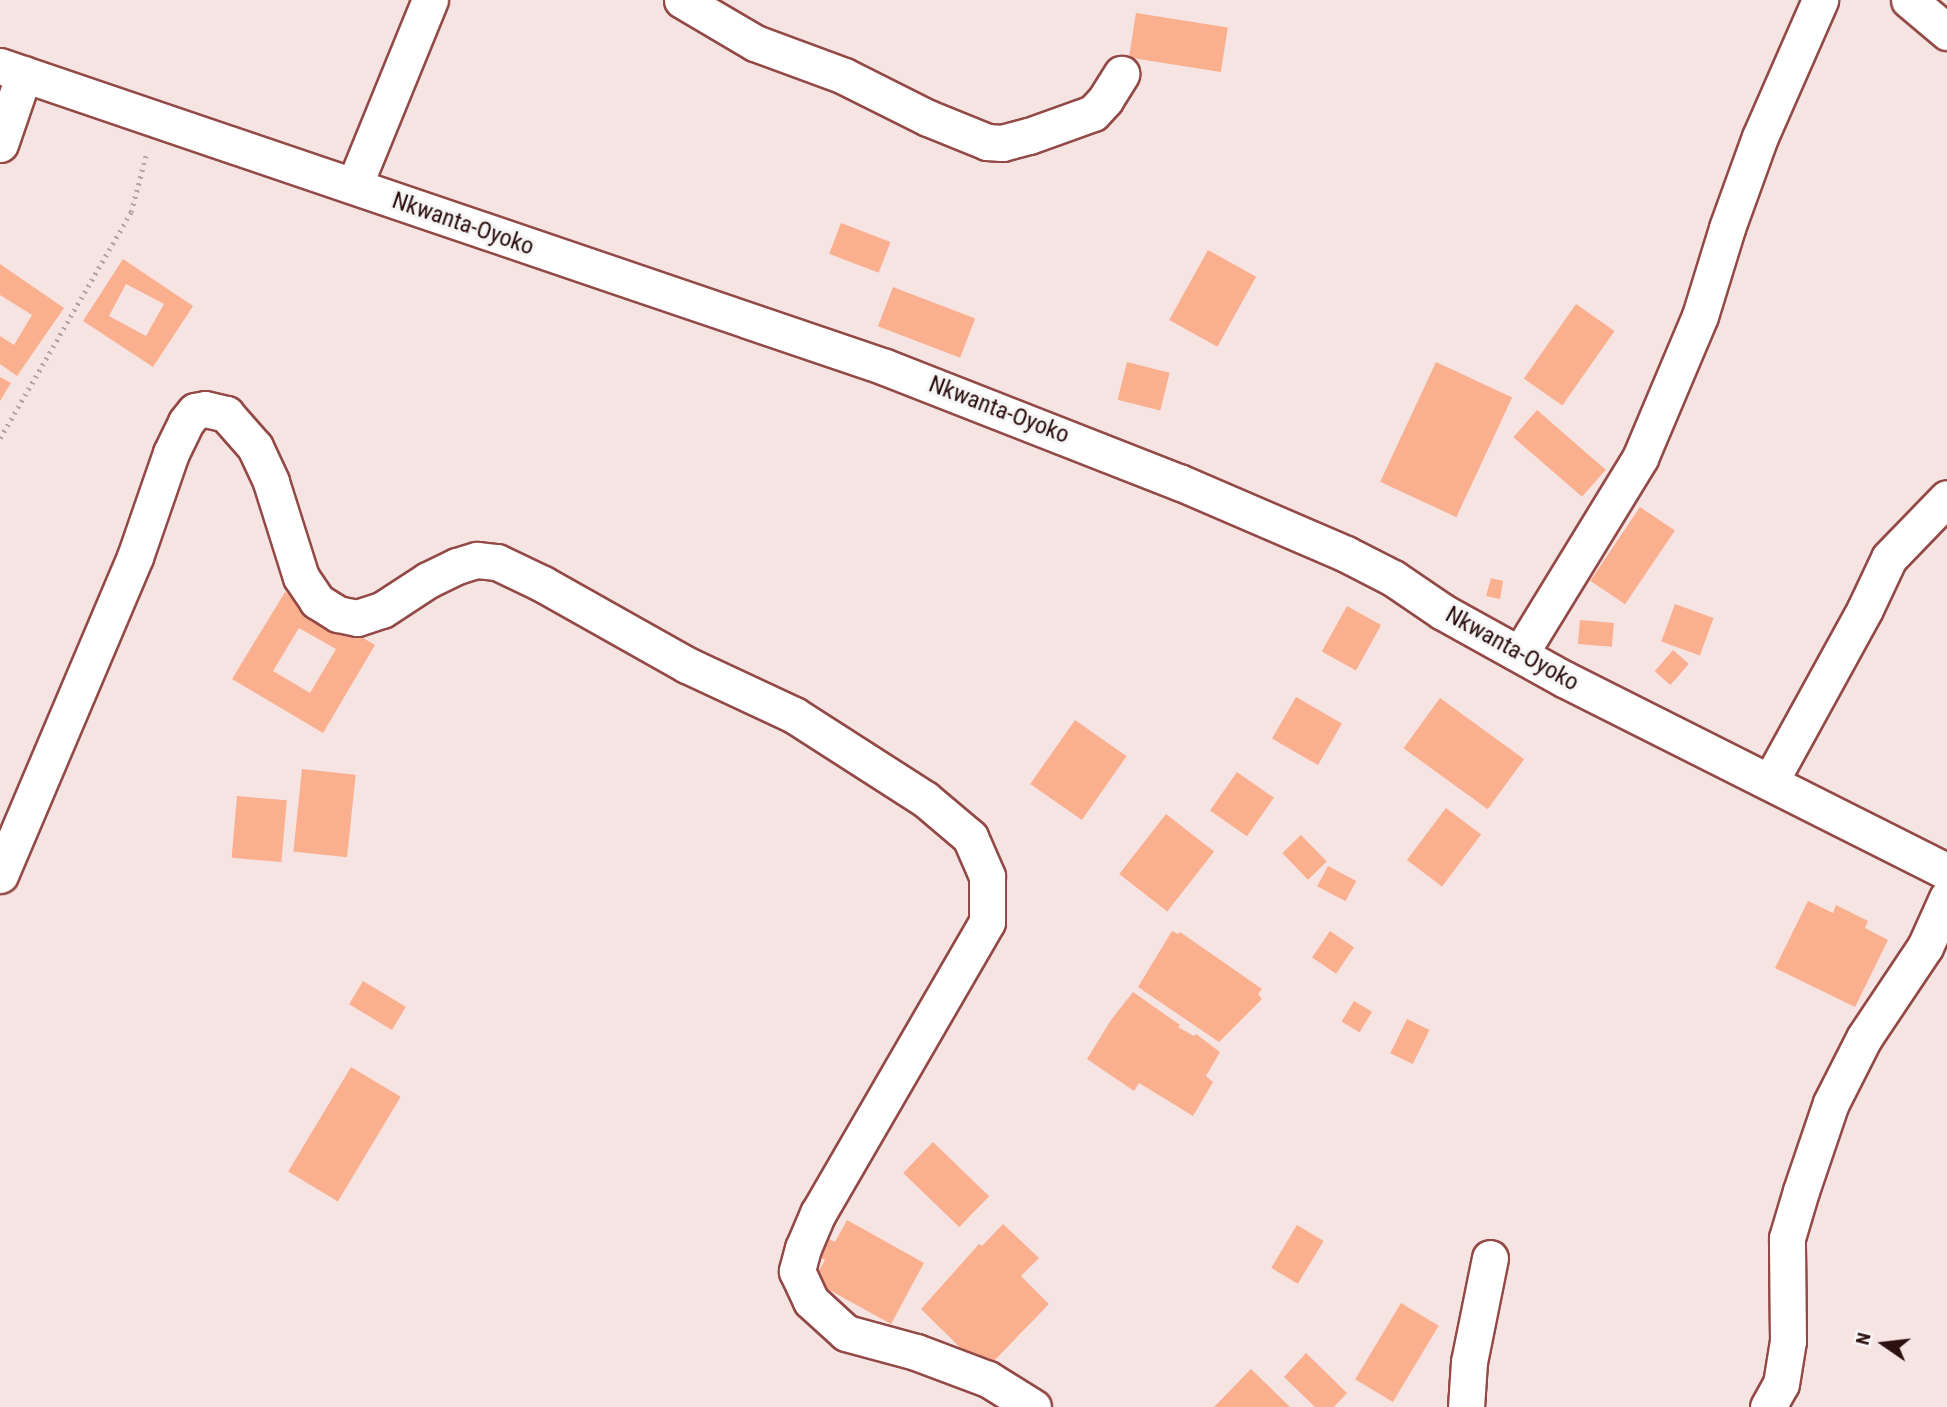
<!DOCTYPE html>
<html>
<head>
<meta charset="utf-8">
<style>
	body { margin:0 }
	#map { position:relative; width:1947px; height:1407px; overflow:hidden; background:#f6e4e3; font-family:"Roboto Condensed",sans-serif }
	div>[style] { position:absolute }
	.building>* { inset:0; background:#faaf8f; transform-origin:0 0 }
	.path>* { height:4.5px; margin-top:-2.25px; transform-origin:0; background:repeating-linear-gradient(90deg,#b7a2a1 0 2px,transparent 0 7px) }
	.roads { filter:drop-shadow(2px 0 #934a47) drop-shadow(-2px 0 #934a47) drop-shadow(0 2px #934a47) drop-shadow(0 -2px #934a47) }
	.minor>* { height:35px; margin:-17.5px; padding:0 17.5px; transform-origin:17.5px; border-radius:17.5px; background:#fff }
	span { translate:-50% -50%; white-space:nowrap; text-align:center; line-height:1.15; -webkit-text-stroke:6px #f6f6f6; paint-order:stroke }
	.street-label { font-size:24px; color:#2c0f0e }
	.north { position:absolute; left:1849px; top:1309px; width:70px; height:70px; -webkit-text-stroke:5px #f6f6f6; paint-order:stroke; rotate:284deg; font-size:19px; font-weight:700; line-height:28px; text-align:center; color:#2c0f0e }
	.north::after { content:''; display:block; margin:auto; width:24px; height:32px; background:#2c0f0e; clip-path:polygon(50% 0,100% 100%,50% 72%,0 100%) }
</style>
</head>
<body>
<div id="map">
	<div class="building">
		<i style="left:1136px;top:13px;width:93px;height:45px;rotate:9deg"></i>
		<i style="left:841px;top:223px;width:53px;height:33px;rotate:21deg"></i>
		<i style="left:1208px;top:250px;width:55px;height:80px;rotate:29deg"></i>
		<i style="clip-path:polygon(evenodd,123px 259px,193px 306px,153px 367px,83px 321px,123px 259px,126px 284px,164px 304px,146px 336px,109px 316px,126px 284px)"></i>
		<i style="clip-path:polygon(0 264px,64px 308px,17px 376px,0 364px,0 336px,14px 345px,32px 315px,0 295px)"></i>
		<i style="left:893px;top:287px;width:88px;height:42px;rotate:21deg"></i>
		<i style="left:1576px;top:304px;width:47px;height:91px;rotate:35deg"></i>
		<i style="left:1127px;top:362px;width:44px;height:39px;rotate:14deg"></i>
		<i style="left:1436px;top:362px;width:84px;height:132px;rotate:25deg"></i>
		<i style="clip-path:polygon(0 377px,11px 383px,0 401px)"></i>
		<i style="left:1537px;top:410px;width:91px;height:36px;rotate:41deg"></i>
		<i style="left:1640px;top:507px;width:42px;height:89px;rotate:34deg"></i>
		<i style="clip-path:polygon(1491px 578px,1503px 581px,1500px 599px,1486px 596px)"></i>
		<i style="clip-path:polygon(evenodd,285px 592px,375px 645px,323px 733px,232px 679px,285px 592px,299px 628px,336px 649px,310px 693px,273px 671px,299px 628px)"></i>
		<i style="left:1675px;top:604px;width:41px;height:40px;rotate:20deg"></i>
		<i style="left:1347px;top:606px;width:39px;height:52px;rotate:29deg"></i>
		<i style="left:1580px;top:620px;width:34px;height:24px;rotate:5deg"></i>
		<i style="left:1673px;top:650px;width:21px;height:28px;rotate:41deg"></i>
		<i style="left:1296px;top:697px;width:53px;height:48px;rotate:30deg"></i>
		<i style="left:1440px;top:698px;width:104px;height:62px;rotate:36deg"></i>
		<i style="left:1075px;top:720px;width:63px;height:78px;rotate:35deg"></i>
		<i style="left:302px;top:769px;width:54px;height:83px;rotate:6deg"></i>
		<i style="left:1237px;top:772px;width:45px;height:47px;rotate:35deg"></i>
		<i style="left:237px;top:796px;width:50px;height:62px;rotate:5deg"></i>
		<i style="left:1446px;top:808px;width:44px;height:65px;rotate:37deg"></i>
		<i style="left:1166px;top:814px;width:61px;height:76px;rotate:38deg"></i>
		<i style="left:1301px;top:835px;width:37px;height:26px;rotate:46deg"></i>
		<i style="left:1328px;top:866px;width:32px;height:23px;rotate:28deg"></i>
		<i style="clip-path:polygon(1808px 901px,1833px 913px,1836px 905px,1868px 921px,1865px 928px,1888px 940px,1855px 1007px,1775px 968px)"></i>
		<i style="clip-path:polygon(1172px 931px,1178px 934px,1180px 932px,1262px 989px,1258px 994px,1262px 999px,1219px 1042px,1138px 987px)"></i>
		<i style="left:1330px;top:931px;width:29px;height:32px;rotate:34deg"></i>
		<i style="left:363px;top:981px;width:50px;height:27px;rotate:31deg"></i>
		<i style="clip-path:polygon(1133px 992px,1180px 1025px,1178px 1027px,1194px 1036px,1196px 1034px,1220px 1052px,1206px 1076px,1213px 1082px,1193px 1116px,1139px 1083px,1134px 1091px,1087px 1059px,1111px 1020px)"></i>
		<i style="left:1354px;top:1001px;width:21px;height:24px;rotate:31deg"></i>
		<i style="left:1407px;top:1019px;width:25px;height:38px;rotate:26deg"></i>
		<i style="left:351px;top:1067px;width:58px;height:122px;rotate:31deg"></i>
		<i style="left:933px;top:1142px;width:78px;height:43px;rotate:44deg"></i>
		<i style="clip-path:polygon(847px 1220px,924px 1263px,891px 1324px,813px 1281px,825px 1260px,815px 1255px,825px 1237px,835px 1242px)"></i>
		<i style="clip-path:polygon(1003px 1224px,1039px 1258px,1021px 1276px,1049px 1304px,989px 1366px,982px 1369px,921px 1309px,979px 1244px,982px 1246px)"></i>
		<i style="left:1297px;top:1225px;width:31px;height:50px;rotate:31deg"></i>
		<i style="left:1401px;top:1303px;width:44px;height:89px;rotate:31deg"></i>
		<i style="clip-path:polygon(1306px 1353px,1347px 1393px,1334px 1407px,1315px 1407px,1284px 1377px)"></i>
		<i style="clip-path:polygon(1251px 1369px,1290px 1407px,1214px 1407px)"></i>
	</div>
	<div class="path">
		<i style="left:0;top:438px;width:261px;rotate:-59.9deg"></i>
		<i style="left:131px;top:212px;width:63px;rotate:-75.3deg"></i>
	</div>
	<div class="roads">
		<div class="minor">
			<i style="left:682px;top:0;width:85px;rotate:30.5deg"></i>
			<i style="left:755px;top:43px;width:95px;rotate:20.3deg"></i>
			<i style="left:844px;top:76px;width:94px;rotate:26.6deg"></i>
			<i style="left:928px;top:118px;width:64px;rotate:22.1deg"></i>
			<i style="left:987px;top:142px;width:15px;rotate:4deg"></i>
			<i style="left:1002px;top:143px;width:28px;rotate:-15deg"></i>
			<i style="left:1029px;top:136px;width:68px;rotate:-19.8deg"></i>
			<i style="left:1093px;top:113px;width:18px;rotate:-47deg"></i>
			<i style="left:1105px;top:100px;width:31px;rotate:-58deg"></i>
			<i style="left:1909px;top:0;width:50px;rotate:40.1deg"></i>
			<i style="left:0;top:66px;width:935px;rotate:18.78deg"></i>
			<i style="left:885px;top:367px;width:316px;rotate:21.4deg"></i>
			<i style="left:1179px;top:482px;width:182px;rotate:23.3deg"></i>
			<i style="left:1346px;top:554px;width:53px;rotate:27.1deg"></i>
			<i style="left:1393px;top:578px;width:60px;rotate:34.2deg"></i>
			<i style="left:1443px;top:612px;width:138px;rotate:29deg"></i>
			<i style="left:1564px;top:679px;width:429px;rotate:26.7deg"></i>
			<i style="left:0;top:144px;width:74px;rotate:-71.1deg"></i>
			<i style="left:354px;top:186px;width:201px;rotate:-67.8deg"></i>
			<i style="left:1520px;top:654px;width:230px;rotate:-58.5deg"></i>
			<i style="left:1640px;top:458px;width:154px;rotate:-67.1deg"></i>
			<i style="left:1700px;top:316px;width:92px;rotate:-72.9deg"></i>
			<i style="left:1727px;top:228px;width:97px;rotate:-70.1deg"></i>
			<i style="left:1760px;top:137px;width:150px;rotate:-66.3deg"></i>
			<i style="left:1770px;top:782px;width:197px;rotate:-61.2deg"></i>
			<i style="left:1865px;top:609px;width:56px;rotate:-64.8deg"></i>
			<i style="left:1889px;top:558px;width:83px;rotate:-46deg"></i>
			<i style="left:0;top:875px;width:345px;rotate:-67deg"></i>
			<i style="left:135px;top:557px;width:110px;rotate:-70.9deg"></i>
			<i style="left:171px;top:453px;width:34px;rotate:-64deg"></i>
			<i style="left:186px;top:422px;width:14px;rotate:-51deg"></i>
			<i style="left:195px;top:411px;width:10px;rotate:-11deg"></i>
			<i style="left:205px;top:409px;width:22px;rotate:13deg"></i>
			<i style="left:226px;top:414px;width:44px;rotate:48.7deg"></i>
			<i style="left:255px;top:447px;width:38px;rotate:65deg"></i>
			<i style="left:271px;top:482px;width:100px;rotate:72.5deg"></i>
			<i style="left:301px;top:577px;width:29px;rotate:56deg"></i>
			<i style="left:317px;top:601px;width:25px;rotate:32deg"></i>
			<i style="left:338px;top:614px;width:19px;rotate:12deg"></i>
			<i style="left:357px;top:618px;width:26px;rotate:-18deg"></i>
			<i style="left:382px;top:610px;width:55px;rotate:-33.1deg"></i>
			<i style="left:428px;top:580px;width:32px;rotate:-26deg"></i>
			<i style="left:457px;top:566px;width:21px;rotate:-17deg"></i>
			<i style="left:477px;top:560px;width:20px;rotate:6deg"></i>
			<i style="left:497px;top:562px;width:51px;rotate:25.6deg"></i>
			<i style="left:543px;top:584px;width:165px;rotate:29.4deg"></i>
			<i style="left:687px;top:665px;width:118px;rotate:25deg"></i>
			<i style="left:794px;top:715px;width:156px;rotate:32.7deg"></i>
			<i style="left:925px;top:799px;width:59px;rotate:40.2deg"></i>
			<i style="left:970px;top:837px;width:43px;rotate:66.4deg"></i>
			<i style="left:987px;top:876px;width:46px;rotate:90deg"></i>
			<i style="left:987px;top:922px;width:337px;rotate:120.1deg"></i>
			<i style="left:818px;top:1213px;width:38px;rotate:113deg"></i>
			<i style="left:803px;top:1248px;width:24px;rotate:105deg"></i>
			<i style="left:797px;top:1271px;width:33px;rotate:65deg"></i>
			<i style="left:811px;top:1301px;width:47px;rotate:42.4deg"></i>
			<i style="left:846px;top:1333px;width:73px;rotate:15.2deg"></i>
			<i style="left:916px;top:1352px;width:77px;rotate:20.6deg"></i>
			<i style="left:988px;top:1379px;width:53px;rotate:31.9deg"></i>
			<i style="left:1466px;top:1407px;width:45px;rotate:-86.2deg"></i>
			<i style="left:1469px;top:1362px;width:106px;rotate:-78.6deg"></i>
			<i style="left:1768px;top:1407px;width:26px;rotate:-61deg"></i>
			<i style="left:1781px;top:1384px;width:44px;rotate:-80.8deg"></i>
			<i style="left:1788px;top:1341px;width:103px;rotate:-90.6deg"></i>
			<i style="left:1787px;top:1238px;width:49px;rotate:-73.4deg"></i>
			<i style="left:1801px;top:1191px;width:93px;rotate:-71.2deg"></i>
			<i style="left:1831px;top:1103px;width:73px;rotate:-63.1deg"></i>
			<i style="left:1864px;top:1038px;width:110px;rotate:-56.2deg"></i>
			<i style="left:1925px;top:947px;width:54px;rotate:-65.8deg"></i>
		</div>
	</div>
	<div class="street-label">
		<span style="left:463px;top:224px;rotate:19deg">Nkwanta-Oyoko</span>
		<span style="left:999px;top:410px;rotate:21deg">Nkwanta-Oyoko</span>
		<span style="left:1512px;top:649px;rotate:29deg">Nkwanta-Oyoko</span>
	</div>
	<div class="north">N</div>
</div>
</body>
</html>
